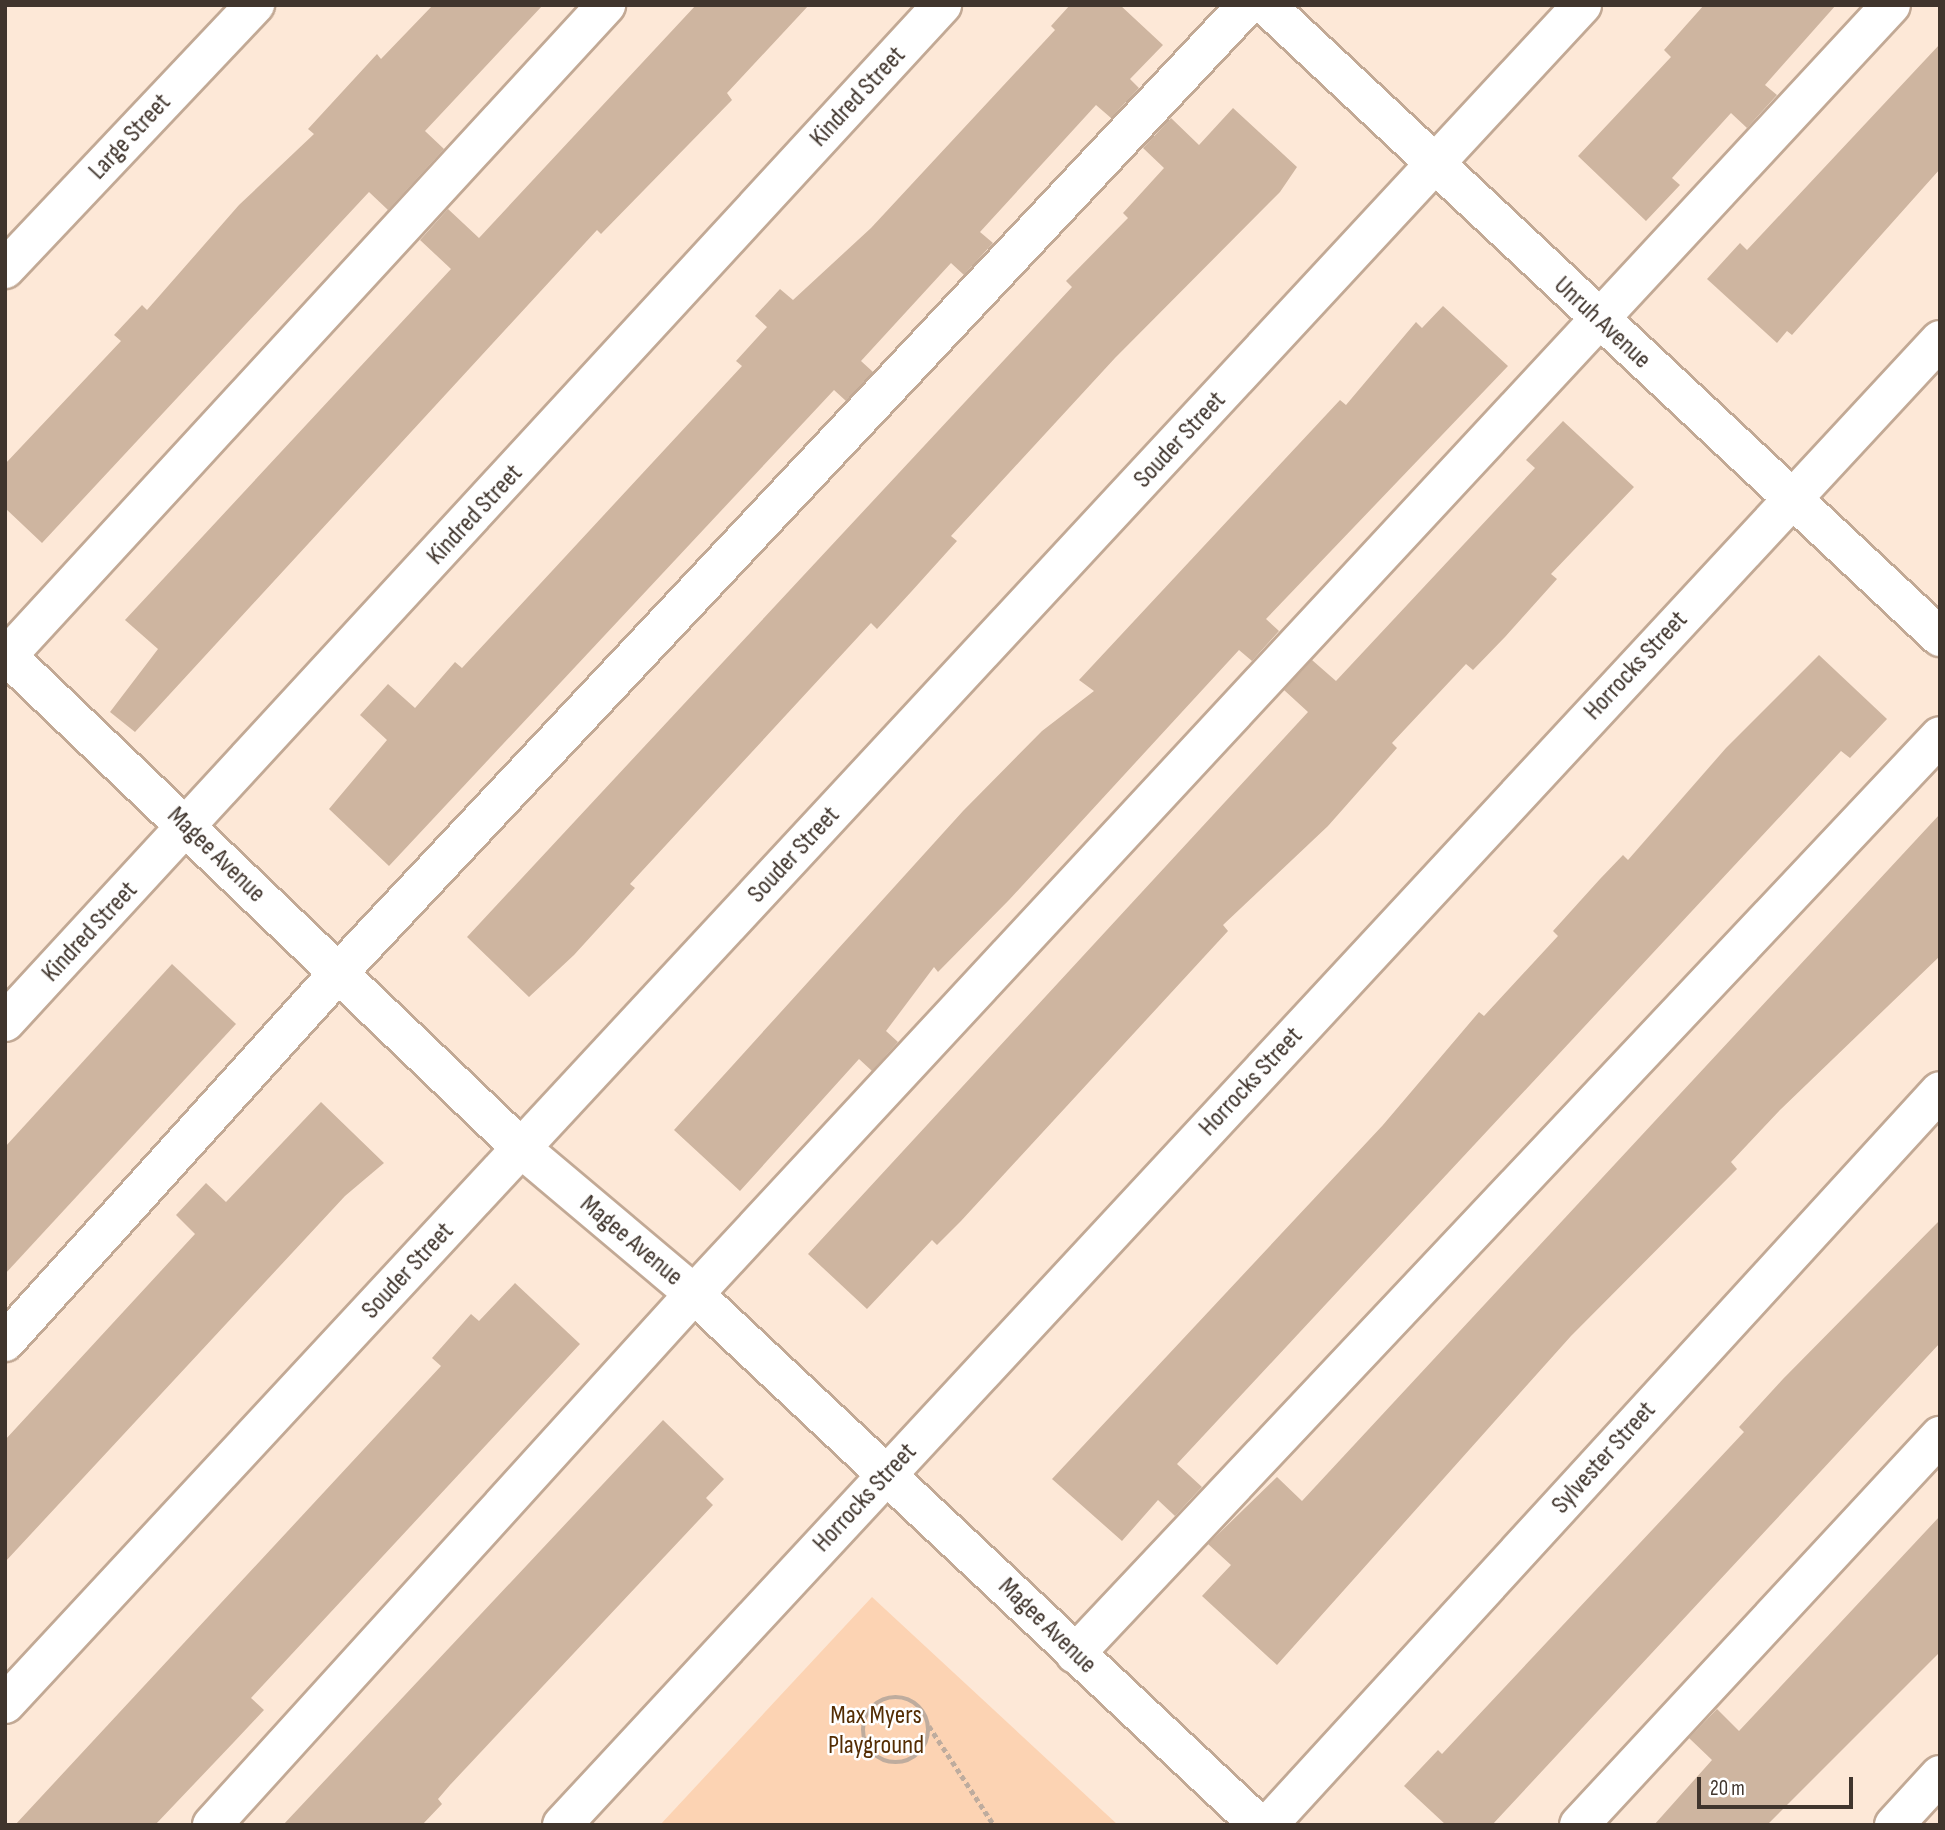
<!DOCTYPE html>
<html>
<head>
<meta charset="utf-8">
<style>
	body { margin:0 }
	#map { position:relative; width:1945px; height:1830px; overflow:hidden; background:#fde8d7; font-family:"Sofia Sans Condensed",sans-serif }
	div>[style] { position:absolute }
	.green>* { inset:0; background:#fcd3b3 }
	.building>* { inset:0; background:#ceb5a0 }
	.path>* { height:4.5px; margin-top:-2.25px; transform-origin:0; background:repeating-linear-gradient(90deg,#beac9e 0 5px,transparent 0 8.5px) }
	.path>.ring { margin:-2.25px; padding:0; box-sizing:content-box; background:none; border:4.5px solid #beac9e; border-radius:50% }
	.roads { filter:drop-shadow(2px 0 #c2a995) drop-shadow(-2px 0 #c2a995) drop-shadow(0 2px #c2a995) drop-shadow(0 -2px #c2a995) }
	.minor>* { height:38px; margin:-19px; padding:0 19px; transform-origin:19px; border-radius:19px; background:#fff }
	span { translate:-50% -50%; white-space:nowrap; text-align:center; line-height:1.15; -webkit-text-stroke:5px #fff; paint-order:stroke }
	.street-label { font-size:26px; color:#40352d }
	.park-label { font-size:26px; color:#542d03 }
	.frame { position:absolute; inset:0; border:7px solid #40352d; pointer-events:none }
	.scale { position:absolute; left:1697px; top:1777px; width:156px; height:32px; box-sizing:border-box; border:4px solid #40352d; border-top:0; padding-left:9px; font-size:21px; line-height:24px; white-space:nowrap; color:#40352d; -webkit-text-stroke:5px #fff; paint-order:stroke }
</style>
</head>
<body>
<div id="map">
	<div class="green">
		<i style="clip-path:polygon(872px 1597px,1118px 1825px,660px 1825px)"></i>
	</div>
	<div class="building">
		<i style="clip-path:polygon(433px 5px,543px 5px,425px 131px,444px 149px,388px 210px,369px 192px,42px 543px,5px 508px,5px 464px,121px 341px,114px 335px,142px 305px,147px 310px,239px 205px,314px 134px,308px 129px,377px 54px,381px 59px)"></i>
		<i style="clip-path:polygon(696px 5px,809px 5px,727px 93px,732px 100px,601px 234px,597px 230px,135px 732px,110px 712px,158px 649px,125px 620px,451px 269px,420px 240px,448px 209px,479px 238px)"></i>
		<i style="clip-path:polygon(1070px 5px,1120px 5px,1163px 45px,1130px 79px,1139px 88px,1111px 118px,1096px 105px,980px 232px,993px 243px,964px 275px,951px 263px,861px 361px,873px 372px,846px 401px,834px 390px,389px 866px,329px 809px,387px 740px,360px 715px,388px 684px,415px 708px,455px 662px,462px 668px,742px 366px,736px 361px,767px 327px,755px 316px,780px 289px,793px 300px,871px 228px,1055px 30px,1051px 26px)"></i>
		<i style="clip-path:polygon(1704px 5px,1836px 5px,1765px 85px,1777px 95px,1747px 128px,1731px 113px,1672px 178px,1680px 185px,1646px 221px,1578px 156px,1671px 57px,1664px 50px)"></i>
		<i style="clip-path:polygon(1940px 44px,1940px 169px,1792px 335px,1787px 331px,1777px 343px,1707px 279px,1740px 243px,1747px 250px)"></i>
		<i style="clip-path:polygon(1233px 108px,1297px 167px,1280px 192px,1115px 358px,951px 536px,957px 541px,911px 592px,877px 629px,871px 623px,630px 884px,635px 888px,574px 955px,529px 997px,467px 937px,1072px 287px,1066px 281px,1128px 218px,1123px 213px,1164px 168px,1143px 148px,1171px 118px,1199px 145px)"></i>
		<i style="clip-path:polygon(1443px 306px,1508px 366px,1266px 619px,1279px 631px,1252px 661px,1239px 650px,1009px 900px,938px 972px,934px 967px,886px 1031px,898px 1042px,872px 1071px,859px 1059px,740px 1191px,674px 1130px,963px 811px,1042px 731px,1094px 691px,1079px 680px,1340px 400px,1346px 405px,1416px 322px,1422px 328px)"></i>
		<i style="clip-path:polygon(1563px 421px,1634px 487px,1551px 574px,1557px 579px,1505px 637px,1473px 670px,1466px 664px,1392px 743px,1397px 748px,1328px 826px,1223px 925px,1228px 931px,961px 1221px,937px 1245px,932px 1240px,867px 1309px,808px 1254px,1308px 712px,1284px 690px,1312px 660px,1336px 681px,1535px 468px,1526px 460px)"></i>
		<i style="clip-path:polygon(1819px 655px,1887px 719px,1850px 758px,1841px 751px,1177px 1464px,1202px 1487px,1175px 1516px,1158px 1500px,1122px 1541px,1052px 1479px,1383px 1125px,1479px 1012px,1484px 1016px,1558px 936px,1553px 931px,1600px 879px,1623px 855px,1628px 860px,1726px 748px)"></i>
		<i style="clip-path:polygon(1940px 814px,1940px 956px,1780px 1110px,1731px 1162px,1737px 1169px,1571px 1336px,1277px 1665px,1202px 1596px,1231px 1565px,1208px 1544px,1277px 1477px,1302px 1501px)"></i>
		<i style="clip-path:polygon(172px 964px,236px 1024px,5px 1274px,5px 1147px)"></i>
		<i style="clip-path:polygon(321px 1102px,384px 1163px,345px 1196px,5px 1562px,5px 1440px,195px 1234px,176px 1215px,206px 1183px,226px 1202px)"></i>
		<i style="clip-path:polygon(1940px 1220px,1940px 1343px,1492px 1825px,1446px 1825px,1404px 1786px,1438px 1750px,1442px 1754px,1744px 1432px,1739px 1427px,1783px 1379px)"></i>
		<i style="clip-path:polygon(515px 1283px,580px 1344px,251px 1698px,264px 1710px,234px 1742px,155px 1825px,15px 1825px,441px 1366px,432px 1358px,471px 1314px,479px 1321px)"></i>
		<i style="clip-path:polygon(663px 1420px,724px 1479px,706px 1498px,713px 1505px,450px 1785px,438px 1799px,442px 1804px,422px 1825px,283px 1825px)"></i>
		<i style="clip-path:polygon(1940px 1516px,1940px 1652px,1767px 1825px,1654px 1825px,1712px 1760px,1689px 1738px,1717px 1709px,1739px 1731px)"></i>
	</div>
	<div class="path">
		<i class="ring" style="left:863px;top:1697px;width:61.5px;height:61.5px"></i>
		<i style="left:929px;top:1726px;width:118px;rotate:56.7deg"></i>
	</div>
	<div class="roads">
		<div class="minor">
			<i style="left:1266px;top:5px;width:924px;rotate:43.16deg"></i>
			<i style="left:5px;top:269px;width:364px;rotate:-46.6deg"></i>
			<i style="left:5px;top:654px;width:716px;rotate:43.75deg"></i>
			<i style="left:522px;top:1149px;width:225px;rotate:40.1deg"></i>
			<i style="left:694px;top:1294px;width:775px;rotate:43.22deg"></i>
			<i style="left:7px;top:656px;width:885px;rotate:-47.38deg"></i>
			<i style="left:5px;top:1022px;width:1383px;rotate:-47.34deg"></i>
			<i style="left:5px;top:1342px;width:498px;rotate:-47.9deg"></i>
			<i style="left:339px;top:972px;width:1326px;rotate:-46.8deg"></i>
			<i style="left:1075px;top:1654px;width:1261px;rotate:-46.7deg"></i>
			<i style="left:5px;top:1704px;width:2318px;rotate:-47.13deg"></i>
			<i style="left:212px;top:1825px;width:717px;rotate:-47.77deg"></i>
			<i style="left:694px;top:1294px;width:1759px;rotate:-47.12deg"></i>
			<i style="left:562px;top:1825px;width:2026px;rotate:-47.14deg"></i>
			<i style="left:1268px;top:1825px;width:995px;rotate:-47.52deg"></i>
			<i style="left:1579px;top:1825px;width:531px;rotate:-47.14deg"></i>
			<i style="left:1894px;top:1825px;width:68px;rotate:-47.4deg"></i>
		</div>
	</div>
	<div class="street-label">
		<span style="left:858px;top:97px;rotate:-47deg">Kindred Street</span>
		<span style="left:130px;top:137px;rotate:-47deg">Large Street</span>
		<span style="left:1602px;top:323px;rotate:43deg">Unruh Avenue</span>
		<span style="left:1180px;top:440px;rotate:-47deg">Souder Street</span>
		<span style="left:475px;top:515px;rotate:-47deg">Kindred Street</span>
		<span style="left:1636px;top:666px;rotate:-47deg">Horrocks Street</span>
		<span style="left:216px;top:855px;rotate:44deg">Magee Avenue</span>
		<span style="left:794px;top:855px;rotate:-47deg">Souder Street</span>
		<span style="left:90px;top:932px;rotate:-47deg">Kindred Street</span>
		<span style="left:1251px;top:1082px;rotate:-47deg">Horrocks Street</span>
		<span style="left:631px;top:1241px;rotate:40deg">Magee Avenue</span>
		<span style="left:408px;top:1271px;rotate:-47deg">Souder Street</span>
		<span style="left:1604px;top:1458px;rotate:-48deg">Sylvester Street</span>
		<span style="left:865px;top:1498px;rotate:-47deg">Horrocks Street</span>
		<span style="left:1047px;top:1626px;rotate:44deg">Magee Avenue</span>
	</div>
	<div class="park-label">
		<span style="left:876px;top:1731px">Max Myers<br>Playground</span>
	</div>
	<div class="frame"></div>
	<div class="scale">20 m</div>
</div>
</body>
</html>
